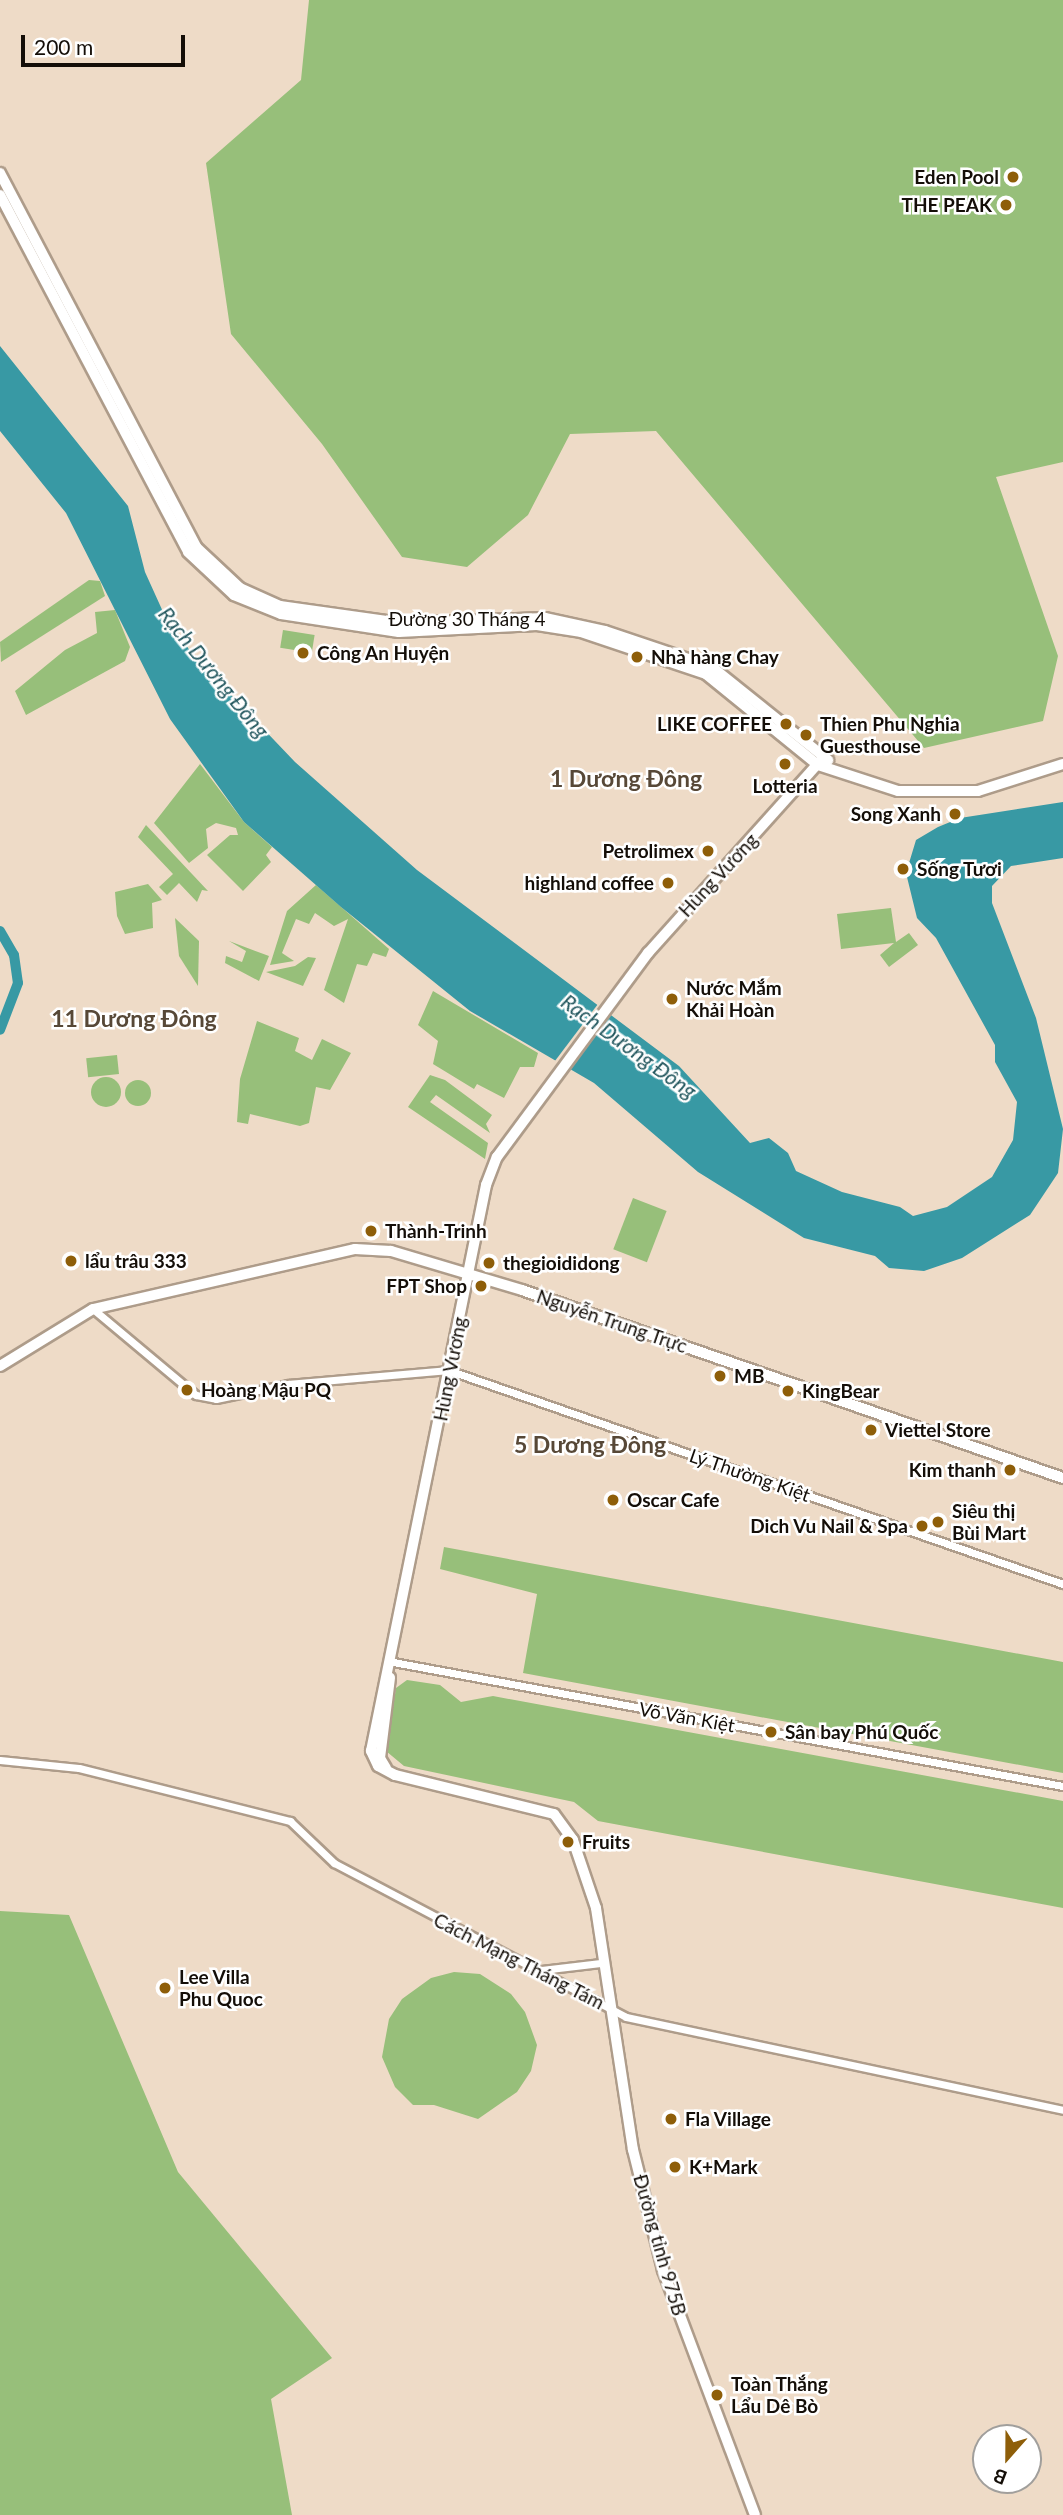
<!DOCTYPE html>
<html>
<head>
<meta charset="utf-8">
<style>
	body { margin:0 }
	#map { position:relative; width:1063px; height:2515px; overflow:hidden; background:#eedbc7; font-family:Lato,sans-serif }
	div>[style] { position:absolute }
	.green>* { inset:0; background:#97bf7a; transform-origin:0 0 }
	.round { border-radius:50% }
	.water>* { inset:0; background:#3899a4 }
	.pier>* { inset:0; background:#eedbc7; transform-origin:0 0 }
	.river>* { height:10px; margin:-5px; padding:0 5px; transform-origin:5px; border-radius:5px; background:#3899a4 }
	.roads { filter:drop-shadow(2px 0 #ae9c8a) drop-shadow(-2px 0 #ae9c8a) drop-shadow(0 2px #ae9c8a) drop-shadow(0 -2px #ae9c8a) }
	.minor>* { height:7px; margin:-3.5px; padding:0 3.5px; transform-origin:3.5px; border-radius:3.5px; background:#fff }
	.major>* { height:10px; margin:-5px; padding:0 5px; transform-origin:5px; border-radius:5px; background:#fff }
	.dots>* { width:19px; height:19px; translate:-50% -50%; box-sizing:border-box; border:4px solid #fff; border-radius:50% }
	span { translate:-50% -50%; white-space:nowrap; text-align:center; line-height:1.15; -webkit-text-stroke:5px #fff; paint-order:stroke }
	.poi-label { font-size:19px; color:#140e08; font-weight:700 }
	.right { translate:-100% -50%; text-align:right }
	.left { translate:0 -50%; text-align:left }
	.street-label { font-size:19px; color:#140e08 }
	.water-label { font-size:21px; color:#21565d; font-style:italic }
	.quarter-label { font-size:23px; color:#574837; font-weight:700 }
	.north { position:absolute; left:972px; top:2424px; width:70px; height:70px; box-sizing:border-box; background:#fff; border:2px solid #a19f9c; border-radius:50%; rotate:201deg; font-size:19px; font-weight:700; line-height:28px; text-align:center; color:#140e08 }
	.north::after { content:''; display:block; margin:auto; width:24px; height:32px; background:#8e5e09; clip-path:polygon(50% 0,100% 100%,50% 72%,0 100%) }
	.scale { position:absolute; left:21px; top:35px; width:164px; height:32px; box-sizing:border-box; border:4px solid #140e08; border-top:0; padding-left:9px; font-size:21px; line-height:24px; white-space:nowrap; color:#140e08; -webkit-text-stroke:5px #fff; paint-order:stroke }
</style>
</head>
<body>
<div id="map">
	<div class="green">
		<i style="clip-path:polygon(309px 0,1063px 0,1063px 462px,996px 477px,1058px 656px,1043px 721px,924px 748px,656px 431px,570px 434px,528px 515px,467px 567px,402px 557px,322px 444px,231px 334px,206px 163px,301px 80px)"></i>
		<i style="clip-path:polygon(89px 580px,100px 581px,105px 596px,1px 662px,0 642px)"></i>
		<i style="clip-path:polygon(115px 610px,130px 647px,125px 661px,26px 715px,15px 691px,65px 650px,97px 633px,95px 612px)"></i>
		<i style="left:283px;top:630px;width:32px;height:18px;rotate:9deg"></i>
		<i style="clip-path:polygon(200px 764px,244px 822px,272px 847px,266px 855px,271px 862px,243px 891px,207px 855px,230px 835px,238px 835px,236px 828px,216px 823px,206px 829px,208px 848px,189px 863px,154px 823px)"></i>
		<i style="clip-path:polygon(146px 825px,208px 891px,202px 890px,197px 902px,179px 883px,167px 895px,159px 887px,173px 874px,138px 837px)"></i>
		<i style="clip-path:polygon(148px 884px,162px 900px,152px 903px,153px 928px,125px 934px,117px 916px,115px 892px)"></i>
		<i style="clip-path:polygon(316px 885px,389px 949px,386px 957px,373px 953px,367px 966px,357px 964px,344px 1003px,324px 990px,348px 919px,334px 926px,315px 913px,309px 924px,296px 919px,282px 953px,294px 961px,270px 965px,287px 911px)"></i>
		<i style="clip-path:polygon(891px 908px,896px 942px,909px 933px,918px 945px,889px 967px,880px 955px,894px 943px,841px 949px,837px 914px)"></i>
		<i style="clip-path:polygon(175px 918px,199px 941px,198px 986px,179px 956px)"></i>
		<i style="clip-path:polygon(229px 941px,269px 956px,259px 981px,225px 963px,226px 956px,242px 962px,246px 951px)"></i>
		<i style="clip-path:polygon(308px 957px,316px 958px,303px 986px,266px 972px,295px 966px)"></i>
		<i style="clip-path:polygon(433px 991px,538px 1053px,534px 1067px,520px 1067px,504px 1098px,477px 1084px,474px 1089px,433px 1064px,438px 1041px,418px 1025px)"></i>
		<i style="clip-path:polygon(257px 1021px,299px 1038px,295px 1051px,312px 1060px,322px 1039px,351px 1053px,330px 1090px,316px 1087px,309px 1123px,300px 1126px,250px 1114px,248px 1124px,237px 1122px,240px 1079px)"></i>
		<i style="left:117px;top:1055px;width:19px;height:31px;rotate:84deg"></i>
		<i style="clip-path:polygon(430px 1075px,445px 1080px,492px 1115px,486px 1124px,490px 1133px,436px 1095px,430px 1102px,488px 1143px,485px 1159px,408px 1107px)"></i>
		<i class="round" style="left:91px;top:1077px;width:30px;height:30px"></i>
		<i class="round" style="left:125px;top:1080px;width:26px;height:26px"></i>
		<i style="left:633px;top:1198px;width:36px;height:55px;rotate:21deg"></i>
		<i style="clip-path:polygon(444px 1547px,1063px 1662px,1063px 1773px,523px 1673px,537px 1594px,440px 1569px)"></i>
		<i style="clip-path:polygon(407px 1680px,440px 1685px,461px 1702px,493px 1696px,1063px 1801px,1063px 1908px,598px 1821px,574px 1802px,404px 1766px,386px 1751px,396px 1688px)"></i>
		<i style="clip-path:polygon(0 1911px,69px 1915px,178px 2172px,332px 2358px,271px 2399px,292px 2515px,0 2515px)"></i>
		<i style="clip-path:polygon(454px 1972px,480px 1974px,511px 1994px,525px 2012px,537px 2045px,531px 2071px,517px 2092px,478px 2119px,434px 2105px,413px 2105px,395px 2087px,382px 2057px,389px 2019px,402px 1999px,431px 1978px)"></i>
	</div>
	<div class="water">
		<i style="clip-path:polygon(0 346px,128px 506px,145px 572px,164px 614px,193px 655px,295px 762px,417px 870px,679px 1066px,750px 1143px,769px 1138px,788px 1153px,796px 1171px,842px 1192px,900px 1207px,913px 1216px,947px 1207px,992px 1177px,1013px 1140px,1017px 1102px,995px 1062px,995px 1045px,936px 938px,917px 918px,906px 873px,916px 840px,938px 827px,960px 818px,1063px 802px,1063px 858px,1011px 866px,992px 886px,992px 903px,1036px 1018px,1063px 1129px,1058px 1173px,1030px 1215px,962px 1258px,924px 1271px,889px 1268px,875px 1256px,804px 1238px,698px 1172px,594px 1083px,470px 1011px,341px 907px,244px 822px,170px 719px,66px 513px,0 431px)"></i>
	</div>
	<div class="pier">
		<i style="left:601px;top:1000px;width:15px;height:79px;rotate:37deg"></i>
	</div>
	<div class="river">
		<i style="left:0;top:931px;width:28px;rotate:60deg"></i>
		<i style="left:14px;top:955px;width:28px;rotate:82deg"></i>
		<i style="left:18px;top:983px;width:50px;rotate:111deg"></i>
	</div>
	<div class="roads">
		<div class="minor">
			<i style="left:93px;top:1309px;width:134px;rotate:39.9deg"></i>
			<i style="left:196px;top:1395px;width:20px;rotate:11deg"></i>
			<i style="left:216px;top:1399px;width:74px;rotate:-11.8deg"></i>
			<i style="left:288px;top:1384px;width:161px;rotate:-5deg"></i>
			<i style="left:448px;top:1370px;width:651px;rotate:19.19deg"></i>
			<i style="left:393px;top:1662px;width:681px;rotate:10.49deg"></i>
			<i style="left:0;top:1760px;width:79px;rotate:5.8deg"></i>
			<i style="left:79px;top:1768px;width:218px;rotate:14.1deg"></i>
			<i style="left:290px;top:1821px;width:61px;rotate:43.7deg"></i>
			<i style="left:334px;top:1863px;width:330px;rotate:27.8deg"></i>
			<i style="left:626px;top:2017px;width:447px;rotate:12deg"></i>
			<i style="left:533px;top:1971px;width:68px;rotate:-6.7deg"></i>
		</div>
		<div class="major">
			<i style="left:0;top:173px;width:422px;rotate:62.3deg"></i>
			<i style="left:196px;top:547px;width:60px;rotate:43deg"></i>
			<i style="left:240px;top:588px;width:44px;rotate:24.2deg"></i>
			<i style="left:280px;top:606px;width:122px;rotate:8deg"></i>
			<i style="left:401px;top:623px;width:144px;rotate:-2deg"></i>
			<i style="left:545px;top:618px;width:61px;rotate:12.2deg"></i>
			<i style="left:605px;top:631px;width:113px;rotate:18.6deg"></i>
			<i style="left:712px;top:667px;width:149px;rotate:38.7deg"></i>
			<i style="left:0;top:195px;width:403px;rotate:62.2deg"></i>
			<i style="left:188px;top:552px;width:63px;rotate:43.1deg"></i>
			<i style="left:234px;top:595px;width:51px;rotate:22deg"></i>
			<i style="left:281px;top:614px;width:119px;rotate:8.7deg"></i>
			<i style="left:399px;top:632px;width:138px;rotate:-2.9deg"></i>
			<i style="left:537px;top:625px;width:45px;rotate:9deg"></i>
			<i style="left:581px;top:632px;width:132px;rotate:18.6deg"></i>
			<i style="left:706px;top:674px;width:144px;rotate:39.1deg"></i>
			<i style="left:818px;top:765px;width:84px;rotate:18deg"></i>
			<i style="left:898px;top:791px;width:80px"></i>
			<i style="left:978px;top:791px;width:89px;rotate:-17.6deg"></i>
			<i style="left:0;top:1366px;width:109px;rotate:-31.5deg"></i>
			<i style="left:93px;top:1309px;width:269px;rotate:-12.9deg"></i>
			<i style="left:355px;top:1249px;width:36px;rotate:3deg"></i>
			<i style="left:391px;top:1251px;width:137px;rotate:16.6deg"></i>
			<i style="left:522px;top:1290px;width:573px;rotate:19.16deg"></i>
			<i style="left:386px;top:1768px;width:12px;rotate:-121deg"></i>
			<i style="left:380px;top:1758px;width:81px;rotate:-82.9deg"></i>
			<i style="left:755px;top:2515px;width:262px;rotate:-110.6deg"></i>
			<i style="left:663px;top:2270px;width:124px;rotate:-104deg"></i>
			<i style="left:633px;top:2150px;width:245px;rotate:-98.7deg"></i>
			<i style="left:596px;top:1908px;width:72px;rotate:-108.7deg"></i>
			<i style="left:573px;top:1840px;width:32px;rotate:-126deg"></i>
			<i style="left:554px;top:1814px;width:164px;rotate:-166.2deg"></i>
			<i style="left:395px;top:1775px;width:19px;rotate:-152deg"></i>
			<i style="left:378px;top:1766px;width:17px;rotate:-115deg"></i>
			<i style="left:371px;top:1751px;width:578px;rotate:-78.51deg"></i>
			<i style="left:486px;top:1185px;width:30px;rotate:-69deg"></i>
			<i style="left:497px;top:1157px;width:254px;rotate:-53.5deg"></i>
			<i style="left:648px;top:953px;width:263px;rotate:-48.1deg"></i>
		</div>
	</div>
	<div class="dots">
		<i style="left:1013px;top:177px;background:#8e5e09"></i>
		<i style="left:1006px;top:205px;background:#8e5e09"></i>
		<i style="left:303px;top:653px;background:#8e5e09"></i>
		<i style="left:637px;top:657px;background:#8e5e09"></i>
		<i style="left:786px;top:724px;background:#8e5e09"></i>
		<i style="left:806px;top:735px;background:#8e5e09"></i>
		<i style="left:785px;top:764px;background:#8e5e09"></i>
		<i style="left:955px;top:814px;background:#8e5e09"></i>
		<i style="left:708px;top:851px;background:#8e5e09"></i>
		<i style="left:903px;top:869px;background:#8e5e09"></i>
		<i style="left:668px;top:883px;background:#8e5e09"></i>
		<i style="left:672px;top:999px;background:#8e5e09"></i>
		<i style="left:371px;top:1231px;background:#8e5e09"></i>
		<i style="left:71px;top:1261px;background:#8e5e09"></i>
		<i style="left:489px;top:1263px;background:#8e5e09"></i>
		<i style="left:481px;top:1286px;background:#8e5e09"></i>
		<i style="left:720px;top:1376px;background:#8e5e09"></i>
		<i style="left:187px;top:1390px;background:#8e5e09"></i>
		<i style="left:788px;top:1391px;background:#8e5e09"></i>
		<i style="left:871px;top:1430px;background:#8e5e09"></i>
		<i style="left:1010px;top:1470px;background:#8e5e09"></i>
		<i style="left:613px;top:1500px;background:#8e5e09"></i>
		<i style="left:938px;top:1522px;background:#8e5e09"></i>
		<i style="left:922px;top:1526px;background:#8e5e09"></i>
		<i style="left:771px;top:1732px;background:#8e5e09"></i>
		<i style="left:568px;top:1842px;background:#8e5e09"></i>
		<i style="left:165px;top:1988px;background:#8e5e09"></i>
		<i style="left:671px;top:2119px;background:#8e5e09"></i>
		<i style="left:675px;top:2167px;background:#8e5e09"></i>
		<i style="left:717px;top:2395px;background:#8e5e09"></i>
	</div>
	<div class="poi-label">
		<span class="right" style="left:999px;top:177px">Eden Pool</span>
		<span class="right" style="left:992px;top:205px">THE PEAK</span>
		<span class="left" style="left:317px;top:653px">Công An Huyện</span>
		<span class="left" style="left:651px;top:657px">Nhà hàng Chay</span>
		<span class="right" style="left:772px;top:724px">LIKE COFFEE</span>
		<span class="left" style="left:820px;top:735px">Thien Phu Nghia<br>Guesthouse</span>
		<span style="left:785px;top:786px">Lotteria</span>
		<span class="right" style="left:941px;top:814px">Song Xanh</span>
		<span class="right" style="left:694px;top:851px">Petrolimex</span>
		<span class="left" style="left:917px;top:869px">Sống Tươi</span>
		<span class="right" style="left:654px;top:883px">highland coffee</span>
		<span class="left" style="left:686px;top:999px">Nước Mắm<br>Khải Hoàn</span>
		<span class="left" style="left:385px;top:1231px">Thành-Trinh</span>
		<span class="left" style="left:85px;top:1261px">lẩu trâu 333</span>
		<span class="left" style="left:503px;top:1263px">thegioididong</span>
		<span class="right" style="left:467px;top:1286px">FPT Shop</span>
		<span class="left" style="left:734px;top:1376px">MB</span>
		<span class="left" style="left:201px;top:1390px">Hoàng Mậu PQ</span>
		<span class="left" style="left:802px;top:1391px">KingBear</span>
		<span class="left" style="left:885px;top:1430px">Viettel Store</span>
		<span class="right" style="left:996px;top:1470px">Kim thanh</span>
		<span class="left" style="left:627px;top:1500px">Oscar Cafe</span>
		<span class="left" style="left:952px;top:1522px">Siêu thị<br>Bùi Mart</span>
		<span class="right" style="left:908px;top:1526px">Dich Vu Nail &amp; Spa</span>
		<span class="left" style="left:785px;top:1732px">Sân bay Phú Quốc</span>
		<span class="left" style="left:582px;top:1842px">Fruits</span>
		<span class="left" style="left:179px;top:1988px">Lee Villa<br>Phu Quoc</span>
		<span class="left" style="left:685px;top:2119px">Fla Village</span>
		<span class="left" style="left:689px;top:2167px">K+Mark</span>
		<span class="left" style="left:731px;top:2395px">Toàn Thắng<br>Lẩu Dê Bò</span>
	</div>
	<div class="street-label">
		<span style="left:467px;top:619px">Đường 30 Tháng 4</span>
		<span style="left:718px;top:875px;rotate:-47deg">Hùng Vương</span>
		<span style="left:612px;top:1321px;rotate:19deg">Nguyễn Trung Trực</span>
		<span style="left:450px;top:1369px;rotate:-79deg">Hùng Vương</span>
		<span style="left:750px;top:1475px;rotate:19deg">Lý Thường Kiệt</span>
		<span style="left:687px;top:1717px;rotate:10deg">Võ Văn Kiệt</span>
		<span style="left:519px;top:1961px;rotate:27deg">Cách Mạng Tháng Tám</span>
		<span style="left:660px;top:2245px;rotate:74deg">Đường tỉnh 975B</span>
	</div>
	<div class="water-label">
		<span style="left:214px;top:672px;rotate:51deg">Rạch Dương Đông</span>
		<span style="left:629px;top:1046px;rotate:36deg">Rạch Dương Đông</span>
	</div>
	<div class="quarter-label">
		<span style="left:626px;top:778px">1 Dương Đông</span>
		<span style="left:134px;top:1018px">11 Dương Đông</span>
		<span style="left:590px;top:1444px">5 Dương Đông</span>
	</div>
	<div class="north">B</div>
	<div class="scale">200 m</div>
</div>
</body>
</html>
